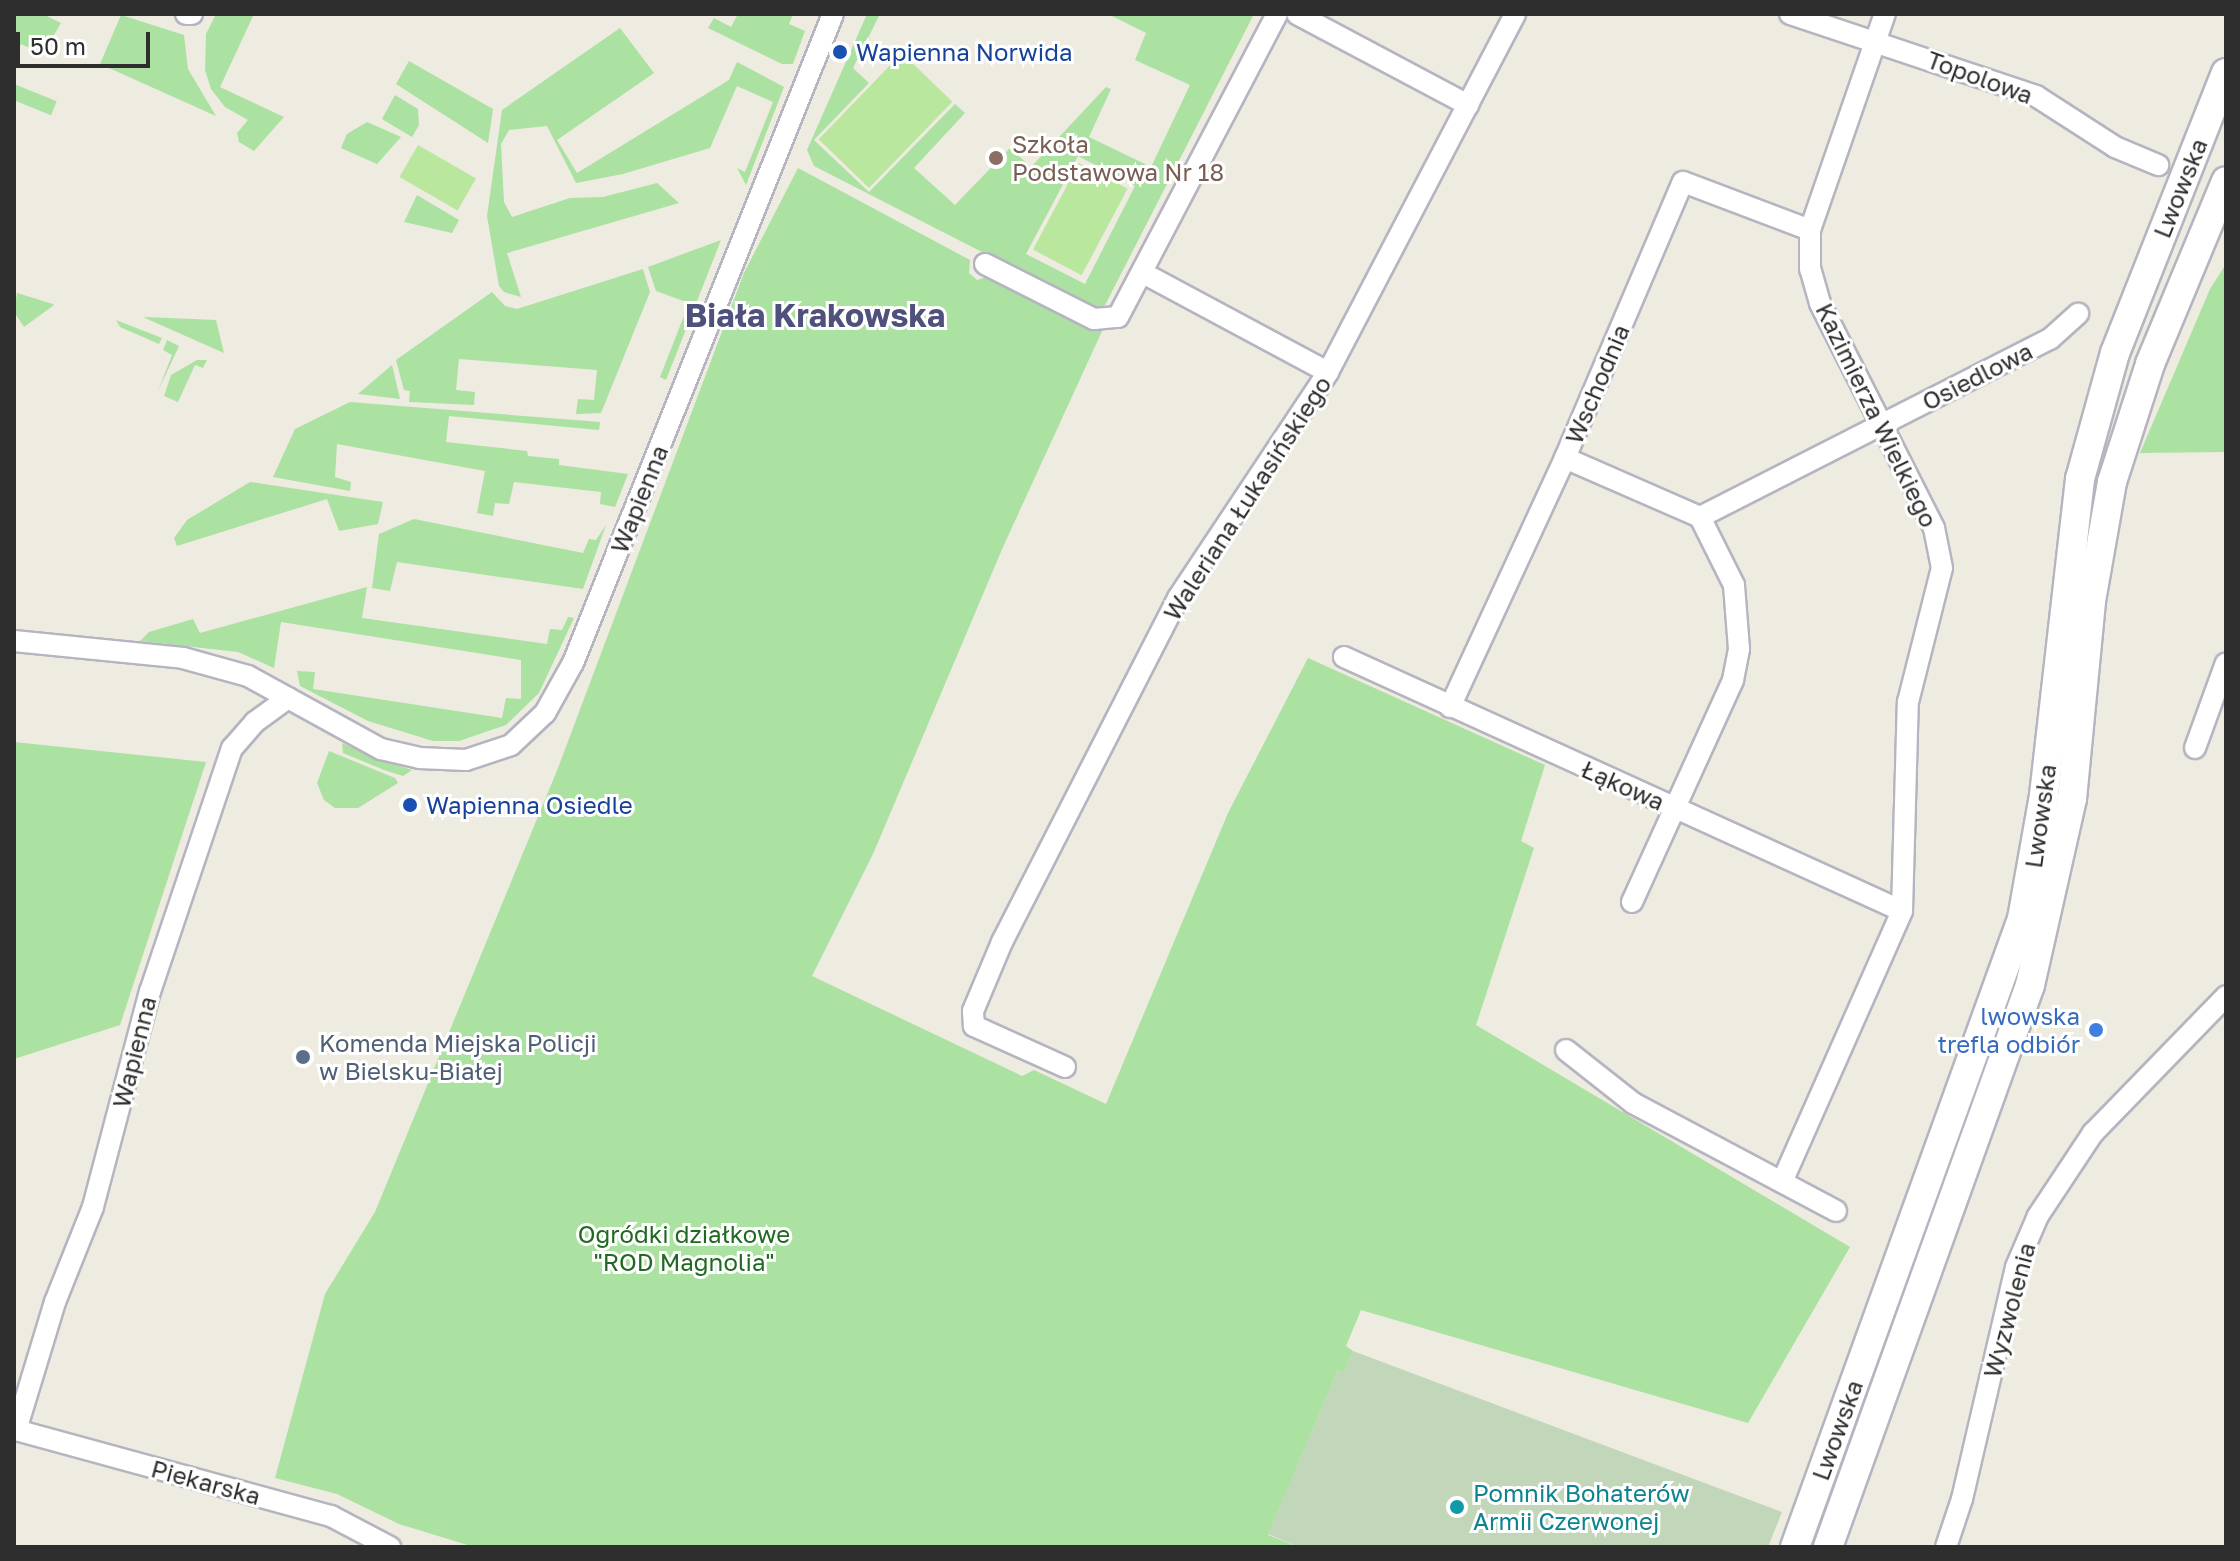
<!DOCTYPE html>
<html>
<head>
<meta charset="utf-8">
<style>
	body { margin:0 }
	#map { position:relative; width:2240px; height:1561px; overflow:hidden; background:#eeebe1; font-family:"Golos Text",sans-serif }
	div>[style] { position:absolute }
	.green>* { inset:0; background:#abe1a1; transform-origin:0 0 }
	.cemetery>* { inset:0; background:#c2d7b9 }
	.pitch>* { inset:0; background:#bae79e; transform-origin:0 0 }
	.roads { filter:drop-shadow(2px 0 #b5b4c0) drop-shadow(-2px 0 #b5b4c0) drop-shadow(0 2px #b5b4c0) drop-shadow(0 -2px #b5b4c0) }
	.minor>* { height:20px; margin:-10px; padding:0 10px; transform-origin:10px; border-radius:10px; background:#fff }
	.secondary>* { height:28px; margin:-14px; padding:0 14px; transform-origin:14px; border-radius:14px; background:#fff }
	.dots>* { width:22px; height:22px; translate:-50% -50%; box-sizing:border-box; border:4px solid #fff; border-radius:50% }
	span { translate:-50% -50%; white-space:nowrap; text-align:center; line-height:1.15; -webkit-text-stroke:6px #fff; paint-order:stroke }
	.transit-label { font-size:24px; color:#164399 }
	.left { translate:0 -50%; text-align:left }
	.street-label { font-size:24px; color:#2e2e2e }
	.education-label { font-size:24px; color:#785e54 }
	.shop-label { font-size:24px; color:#366cbe }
	.right { translate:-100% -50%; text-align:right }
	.service-label { font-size:24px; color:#4e5e75 }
	.park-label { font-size:24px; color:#206920 }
	.culture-label { font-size:24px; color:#0d838f }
	.district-label { font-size:32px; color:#50507d; font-weight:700 }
	.frame { position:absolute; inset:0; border:16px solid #2e2e2e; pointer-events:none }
	.scale { position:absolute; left:16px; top:32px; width:134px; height:36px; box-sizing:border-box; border:4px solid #2e2e2e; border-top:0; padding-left:10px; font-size:24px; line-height:28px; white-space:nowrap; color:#2e2e2e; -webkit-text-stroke:6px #fff; paint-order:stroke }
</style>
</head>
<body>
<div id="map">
	<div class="green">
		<i style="clip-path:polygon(14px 14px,43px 14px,61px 23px,43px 54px,21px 44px,14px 65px)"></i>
		<i style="clip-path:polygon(216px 14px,254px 14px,220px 87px,284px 117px,254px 151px,239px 142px,237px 133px,248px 120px,225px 107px,211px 89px,205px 70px,206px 34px)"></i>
		<i style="clip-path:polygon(738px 14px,793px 14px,789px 24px,805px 31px,793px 64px,782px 64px,708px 28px,714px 18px,731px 27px)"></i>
		<i style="clip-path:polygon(evenodd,867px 14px,880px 14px,853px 68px,869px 83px,814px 140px,869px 192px,955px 104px,965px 113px,914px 168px,955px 205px,1010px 148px,1031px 167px,1106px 87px,1111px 89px,1089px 137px,1151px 167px,1190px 85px,1135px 60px,1146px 33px,1108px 14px,1254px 14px,1101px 313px,814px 166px,807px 150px,867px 14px,1078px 156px,1135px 186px,1085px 284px,1026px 254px,1078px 156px)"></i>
		<i style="clip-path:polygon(121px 15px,184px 35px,188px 69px,216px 116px,100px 64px)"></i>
		<i style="clip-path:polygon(620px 28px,654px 73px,557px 140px,577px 173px,729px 80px,737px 62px,784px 87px,746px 185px,737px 168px,745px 172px,773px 102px,737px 86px,710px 148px,623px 174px,576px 183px,547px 126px,509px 130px,501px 144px,504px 202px,512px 217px,570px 198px,603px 197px,657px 183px,679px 203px,507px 253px,521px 297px,504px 292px,499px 286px,487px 216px,502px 110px)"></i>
		<i style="clip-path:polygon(409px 61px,493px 109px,488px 143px,396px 84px)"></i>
		<i style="left:14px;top:84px;width:46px;height:15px;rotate:22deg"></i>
		<i style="clip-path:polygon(395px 95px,418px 109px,419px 125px,412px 137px,382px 119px)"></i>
		<i style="clip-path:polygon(367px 122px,401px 137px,377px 164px,341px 148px,347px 134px)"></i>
		<i style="clip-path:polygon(798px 168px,970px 260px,969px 273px,977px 280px,996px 274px,1103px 329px,1003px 547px,873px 854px,812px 976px,1022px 1076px,1034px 1070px,1106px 1104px,1228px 813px,1308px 658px,1545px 765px,1521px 841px,1534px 848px,1476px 1025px,1850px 1247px,1748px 1423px,1361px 1310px,1346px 1346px,1353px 1351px,1344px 1373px,1338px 1370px,1268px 1535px,1298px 1547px,474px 1547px,399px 1524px,337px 1494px,275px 1478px,325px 1294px,375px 1212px,558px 768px,744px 273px)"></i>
		<i style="clip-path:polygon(417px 195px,459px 220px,452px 233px,404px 222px)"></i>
		<i style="clip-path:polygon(721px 240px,666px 380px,660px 377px,689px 303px,656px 291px,648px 267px)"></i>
		<i style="clip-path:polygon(2226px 264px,2226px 452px,2140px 453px,2210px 289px)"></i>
		<i style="clip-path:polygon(643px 269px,650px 292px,601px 413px,576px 414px,578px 399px,594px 400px,597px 370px,459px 359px,456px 390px,475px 392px,474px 405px,409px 402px,410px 391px,404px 390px,396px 360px,492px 292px,505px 306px,517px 309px)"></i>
		<i style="clip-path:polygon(17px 293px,53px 304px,54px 305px,24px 327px,14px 312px)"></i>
		<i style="clip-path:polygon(144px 317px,216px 320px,224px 353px,145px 318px)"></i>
		<i style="clip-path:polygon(116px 320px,162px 338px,159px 344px,120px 327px)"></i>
		<i style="clip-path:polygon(167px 340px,179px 346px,158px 391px,172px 355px,163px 350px)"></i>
		<i style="clip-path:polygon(197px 360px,207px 360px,203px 368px,195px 365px,178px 402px,164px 396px,171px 375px)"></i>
		<i style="clip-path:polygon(392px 365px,400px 399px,358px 394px)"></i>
		<i style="clip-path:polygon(350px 402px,600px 422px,599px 430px,449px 416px,446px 442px,527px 451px,528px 456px,559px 459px,559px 465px,628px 474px,615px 507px,600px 504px,601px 492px,514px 482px,509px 504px,495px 503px,493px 516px,477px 513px,485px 471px,337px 444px,335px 477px,351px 482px,350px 491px,273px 477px,295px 429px)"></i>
		<i style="clip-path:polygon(250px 482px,383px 502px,378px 524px,339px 531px,327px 499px,177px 546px,174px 538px,187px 520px)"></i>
		<i style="clip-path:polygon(414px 519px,583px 553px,589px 539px,596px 540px,606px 525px,583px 589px,397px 562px,390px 591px,372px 588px,379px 534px)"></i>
		<i style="clip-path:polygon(367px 587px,362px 618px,547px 644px,550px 629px,562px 630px,568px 617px,574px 618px,539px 693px,506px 725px,459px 741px,433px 741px,368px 721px,300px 686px,297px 671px,315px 672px,313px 689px,502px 718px,506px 698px,521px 699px,521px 660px,281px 622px,274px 668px,238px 652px,140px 641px,149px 632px,193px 619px,200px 633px)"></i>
		<i style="clip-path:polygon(14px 742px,206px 762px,120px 1025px,14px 1059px)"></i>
		<i style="clip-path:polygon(342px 743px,378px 759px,412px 770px,403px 776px,384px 770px,343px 753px)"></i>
		<i style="clip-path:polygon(329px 751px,395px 778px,398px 783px,358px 808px,335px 808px,324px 800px,317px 783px)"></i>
	</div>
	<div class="cemetery">
		<i style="clip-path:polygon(1353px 1351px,1782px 1512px,1768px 1547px,1298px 1547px,1268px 1534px,1338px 1370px,1344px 1372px)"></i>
	</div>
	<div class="pitch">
		<i style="left:902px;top:53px;width:70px;height:120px;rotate:44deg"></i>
		<i style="left:418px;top:145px;width:67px;height:37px;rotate:30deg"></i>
		<i style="left:1079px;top:163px;width:55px;height:98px;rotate:28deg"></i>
	</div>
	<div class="roads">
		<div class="minor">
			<i style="left:186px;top:14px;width:6px"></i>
			<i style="left:1297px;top:14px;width:194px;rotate:28deg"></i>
			<i style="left:1790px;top:14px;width:259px;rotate:18.4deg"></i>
			<i style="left:2036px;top:96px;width:94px;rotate:32.8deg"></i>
			<i style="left:2115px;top:147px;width:47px;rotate:22.7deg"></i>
			<i style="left:985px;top:264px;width:122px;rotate:26.8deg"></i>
			<i style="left:1094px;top:319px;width:24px;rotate:-5deg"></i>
			<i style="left:1118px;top:317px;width:342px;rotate:-62.3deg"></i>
			<i style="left:1143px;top:273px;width:210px;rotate:28.2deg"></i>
			<i style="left:1565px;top:458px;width:147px;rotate:23.6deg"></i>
			<i style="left:1700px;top:517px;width:393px;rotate:-27deg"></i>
			<i style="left:2050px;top:339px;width:38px;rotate:-42deg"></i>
			<i style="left:14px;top:641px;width:170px;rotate:5.7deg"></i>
			<i style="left:183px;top:658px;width:67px;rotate:15.5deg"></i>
			<i style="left:248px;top:676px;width:152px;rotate:28.8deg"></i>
			<i style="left:381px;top:749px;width:39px;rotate:13deg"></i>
			<i style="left:419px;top:758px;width:47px;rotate:2.4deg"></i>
			<i style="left:466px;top:760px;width:47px;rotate:-18.4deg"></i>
			<i style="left:511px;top:745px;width:47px;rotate:-43.3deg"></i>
			<i style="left:545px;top:713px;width:57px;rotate:-60.8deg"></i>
			<i style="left:573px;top:663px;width:699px;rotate:-68.17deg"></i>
			<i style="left:1344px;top:657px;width:613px;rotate:24.47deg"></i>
			<i style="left:288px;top:698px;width:41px;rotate:144deg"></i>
			<i style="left:255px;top:722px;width:35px;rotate:131deg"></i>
			<i style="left:232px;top:748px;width:256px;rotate:108.6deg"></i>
			<i style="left:150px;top:991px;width:223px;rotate:104.8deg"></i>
			<i style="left:93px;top:1207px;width:102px;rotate:111.8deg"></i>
			<i style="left:55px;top:1302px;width:134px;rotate:106.9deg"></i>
			<i style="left:16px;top:1430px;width:327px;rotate:15.3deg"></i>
			<i style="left:331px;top:1516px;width:67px;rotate:27.7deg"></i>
			<i style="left:1450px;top:707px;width:274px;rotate:-65.2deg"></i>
			<i style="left:1565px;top:458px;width:300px;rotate:-66.9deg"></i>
			<i style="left:1683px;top:182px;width:136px;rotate:20.7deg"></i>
			<i style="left:2195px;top:748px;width:90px;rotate:-70deg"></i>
			<i style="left:1632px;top:902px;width:244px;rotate:-65.5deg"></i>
			<i style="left:1733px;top:680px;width:32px;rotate:-79deg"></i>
			<i style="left:1739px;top:649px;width:64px;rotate:-94.5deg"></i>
			<i style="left:1734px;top:585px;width:76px;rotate:-116.6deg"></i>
			<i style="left:1566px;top:1050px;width:85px;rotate:38.3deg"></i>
			<i style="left:1633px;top:1103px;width:230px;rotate:28deg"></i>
			<i style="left:1065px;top:1067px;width:100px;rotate:-155.7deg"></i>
			<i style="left:974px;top:1026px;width:15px;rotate:-94deg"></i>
			<i style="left:973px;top:1011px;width:75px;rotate:-67.2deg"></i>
			<i style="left:1002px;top:942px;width:386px;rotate:-62.9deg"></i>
			<i style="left:1178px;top:598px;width:271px;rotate:-56.4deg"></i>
			<i style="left:1328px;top:372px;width:404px;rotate:-62.4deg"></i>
			<i style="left:1782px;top:1182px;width:296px;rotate:-66.1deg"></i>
			<i style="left:1902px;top:911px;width:209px;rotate:-88.4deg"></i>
			<i style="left:1908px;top:702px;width:138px;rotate:-75.8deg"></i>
			<i style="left:1942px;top:568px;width:41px;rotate:-101.3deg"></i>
			<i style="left:1934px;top:528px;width:252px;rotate:-116.9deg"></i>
			<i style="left:1820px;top:303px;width:35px;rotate:-106deg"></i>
			<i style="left:1810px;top:269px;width:39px;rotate:-90deg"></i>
			<i style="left:1810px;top:230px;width:229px;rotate:-70.9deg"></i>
			<i style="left:1946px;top:1547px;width:51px;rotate:-71.6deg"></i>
			<i style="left:1962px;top:1499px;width:238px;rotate:-76.9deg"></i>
			<i style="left:2016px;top:1267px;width:56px;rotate:-66.7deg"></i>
			<i style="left:2038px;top:1216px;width:100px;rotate:-56.5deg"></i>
			<i style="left:2093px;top:1133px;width:191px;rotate:-45.8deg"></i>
		</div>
		<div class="secondary">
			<i style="left:1795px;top:1547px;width:668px;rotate:-70.13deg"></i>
			<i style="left:2022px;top:919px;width:126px;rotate:-79.9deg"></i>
			<i style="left:2044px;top:795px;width:318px;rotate:-83.5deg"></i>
			<i style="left:2080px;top:479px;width:131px;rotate:-74.5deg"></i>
			<i style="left:2115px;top:353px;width:301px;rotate:-68.4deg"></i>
			<i style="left:1828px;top:1547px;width:597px;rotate:-70.23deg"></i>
			<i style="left:2030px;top:985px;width:191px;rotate:-77.3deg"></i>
			<i style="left:2072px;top:799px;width:199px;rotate:-84.5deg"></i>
			<i style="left:2091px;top:601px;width:121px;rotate:-80deg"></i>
			<i style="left:2112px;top:482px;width:124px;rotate:-72.1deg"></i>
			<i style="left:2150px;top:364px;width:198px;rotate:-67.4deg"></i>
		</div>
	</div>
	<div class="dots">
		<i style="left:840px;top:52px;background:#1a4fb4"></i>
		<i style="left:996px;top:158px;background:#8d6e63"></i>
		<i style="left:410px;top:805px;background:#1a4fb4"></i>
		<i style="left:2096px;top:1030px;background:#3f7fe0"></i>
		<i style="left:303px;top:1057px;background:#5c6f8a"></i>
		<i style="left:1457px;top:1507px;background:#0f9aa8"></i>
	</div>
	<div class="transit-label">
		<span class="left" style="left:856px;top:52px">Wapienna Norwida</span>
		<span class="left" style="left:426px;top:805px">Wapienna Osiedle</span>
	</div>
	<div class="street-label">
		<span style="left:1980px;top:77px;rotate:20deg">Topolowa</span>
		<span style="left:2180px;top:188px;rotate:-68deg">Lwowska</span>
		<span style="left:1977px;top:376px;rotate:-27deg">Osiedlowa</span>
		<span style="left:1597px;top:384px;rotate:-67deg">Wschodnia</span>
		<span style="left:1877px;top:415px;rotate:64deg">Kazimierza Wielkiego</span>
		<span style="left:1247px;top:498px;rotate:-57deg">Waleriana Łukasińskiego</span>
		<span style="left:639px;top:499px;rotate:-68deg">Wapienna</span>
		<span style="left:1623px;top:785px;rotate:24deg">Łąkowa</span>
		<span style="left:2040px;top:816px;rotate:-82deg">Lwowska</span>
		<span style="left:134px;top:1052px;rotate:-76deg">Wapienna</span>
		<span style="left:2009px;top:1310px;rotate:-75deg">Wyzwolenia</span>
		<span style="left:1837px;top:1430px;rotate:-70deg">Lwowska</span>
		<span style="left:206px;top:1482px;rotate:15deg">Piekarska</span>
	</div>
	<div class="education-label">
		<span class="left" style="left:1012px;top:158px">Szkoła<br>Podstawowa Nr 18</span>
	</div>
	<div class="shop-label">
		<span class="right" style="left:2080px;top:1030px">lwowska<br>trefla odbiór</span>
	</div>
	<div class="service-label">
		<span class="left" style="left:319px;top:1057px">Komenda Miejska Policji<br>w Bielsku-Białej</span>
	</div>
	<div class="park-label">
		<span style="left:684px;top:1248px">Ogródki działkowe<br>"ROD Magnolia"</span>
	</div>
	<div class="culture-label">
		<span class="left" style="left:1473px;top:1507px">Pomnik Bohaterów<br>Armii Czerwonej</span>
	</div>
	<div class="district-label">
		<span style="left:815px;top:315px">Biała Krakowska</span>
	</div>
	<div class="frame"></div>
	<div class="scale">50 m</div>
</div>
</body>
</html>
